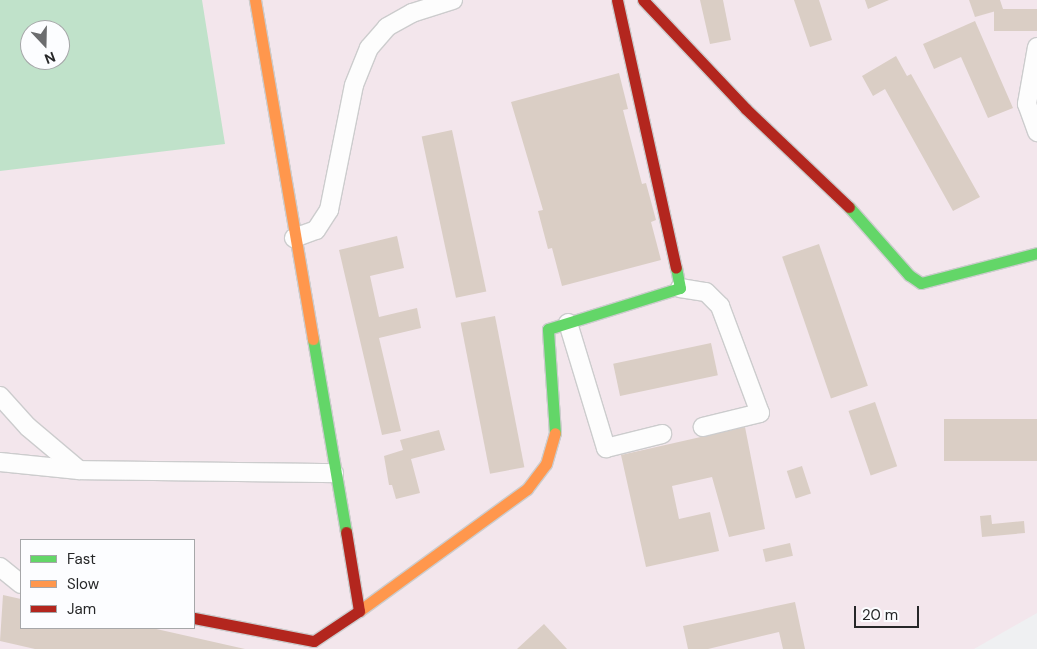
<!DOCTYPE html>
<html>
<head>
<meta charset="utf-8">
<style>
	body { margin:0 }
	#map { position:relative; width:1037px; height:649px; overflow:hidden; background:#eff0f2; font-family:"DM Sans",sans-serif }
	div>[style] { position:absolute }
	.industrial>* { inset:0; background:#f3e6ec }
	.green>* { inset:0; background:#c0e2ca }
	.building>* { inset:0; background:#dacec5; transform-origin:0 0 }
	.roads { filter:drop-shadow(1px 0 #cccccd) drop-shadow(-1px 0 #cccccd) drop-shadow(0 1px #cccccd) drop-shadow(0 -1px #cccccd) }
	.street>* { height:18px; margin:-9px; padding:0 9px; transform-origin:9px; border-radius:9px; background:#fdfdfd }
	.fast>* { height:11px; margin:-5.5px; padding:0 5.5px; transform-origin:5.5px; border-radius:5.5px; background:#63d668 }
	.slow>* { height:11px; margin:-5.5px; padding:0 5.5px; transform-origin:5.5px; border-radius:5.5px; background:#ff974d }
	.jam>* { height:11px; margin:-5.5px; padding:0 5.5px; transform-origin:5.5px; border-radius:5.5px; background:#b3261e }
	span { translate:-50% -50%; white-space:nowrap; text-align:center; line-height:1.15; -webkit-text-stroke:4px #fcfdff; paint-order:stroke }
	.legend { position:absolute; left:20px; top:539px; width:175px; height:90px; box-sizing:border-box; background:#fcfdff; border:1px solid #a6a7a9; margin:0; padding:6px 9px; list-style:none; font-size:15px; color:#262728 }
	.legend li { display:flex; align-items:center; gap:10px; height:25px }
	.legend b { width:25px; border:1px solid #a6a7a9 }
	.north { position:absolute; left:20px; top:20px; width:50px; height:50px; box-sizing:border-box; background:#fcfdff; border:1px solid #a6a7a9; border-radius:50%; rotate:159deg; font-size:14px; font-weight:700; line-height:20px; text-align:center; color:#262728 }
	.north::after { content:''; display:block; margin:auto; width:18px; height:22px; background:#6c6d6f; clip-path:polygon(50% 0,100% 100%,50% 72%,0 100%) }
	.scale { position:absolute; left:854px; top:606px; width:65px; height:22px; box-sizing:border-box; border:2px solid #262728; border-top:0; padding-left:6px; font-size:15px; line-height:18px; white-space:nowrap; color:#262728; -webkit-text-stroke:4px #fcfdff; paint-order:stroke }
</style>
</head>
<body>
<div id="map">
	<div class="industrial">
		<i style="clip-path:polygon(evenodd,0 0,1037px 0,1037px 613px,974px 649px,0 649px,0 0,30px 30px,60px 30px,60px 60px,30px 60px,30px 30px,0 0,21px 540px,194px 540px,194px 628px,21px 628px,21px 540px)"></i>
	</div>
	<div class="green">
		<i style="clip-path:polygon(evenodd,0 0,202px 0,225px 144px,0 171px,0 0,30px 30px,60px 30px,60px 60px,30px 60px,30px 30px)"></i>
	</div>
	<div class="building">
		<i style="clip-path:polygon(700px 0,723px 0,731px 40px,710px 44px)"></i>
		<i style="clip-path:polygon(794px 0,819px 0,832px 40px,810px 47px)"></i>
		<i style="clip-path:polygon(865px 0,889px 0,868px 9px)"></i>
		<i style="clip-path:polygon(969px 0,1000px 0,1003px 9px,975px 17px)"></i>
		<i style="left:1037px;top:9px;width:22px;height:43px;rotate:90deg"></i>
		<i style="clip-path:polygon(975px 21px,1013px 108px,988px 118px,961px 57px,934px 69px,923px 44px)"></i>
		<i style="clip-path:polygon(896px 56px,907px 76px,911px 74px,980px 197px,953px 211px,885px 89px,873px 96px,862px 76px)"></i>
		<i style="clip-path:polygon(619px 73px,628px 109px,623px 110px,642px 184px,646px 183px,656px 220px,651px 222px,661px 260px,562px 286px,552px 248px,548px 249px,538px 211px,543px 210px,511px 102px)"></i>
		<i style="left:452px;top:130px;width:165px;height:31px;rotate:78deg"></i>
		<i style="clip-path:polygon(397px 236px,404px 268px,370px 276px,379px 317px,417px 308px,421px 328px,379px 338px,401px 431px,382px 435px,339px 250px)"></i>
		<i style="left:819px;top:244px;width:150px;height:39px;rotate:71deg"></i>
		<i style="left:495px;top:316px;width:154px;height:35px;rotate:79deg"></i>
		<i style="left:711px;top:343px;width:33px;height:100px;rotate:78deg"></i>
		<i style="left:875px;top:402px;width:68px;height:28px;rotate:71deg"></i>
		<i style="left:1037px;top:419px;width:42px;height:93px;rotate:90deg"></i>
		<i style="clip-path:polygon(745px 427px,765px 529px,729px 537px,712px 477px,672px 486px,679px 519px,710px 512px,719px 551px,646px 567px,621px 455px)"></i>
		<i style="clip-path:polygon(439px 430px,445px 450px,411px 459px,420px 493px,396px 499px,392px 485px,389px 485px,384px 456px,403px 450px,400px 440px)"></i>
		<i style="left:802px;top:466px;width:29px;height:16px;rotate:72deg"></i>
		<i style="clip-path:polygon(991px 515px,992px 524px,1024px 521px,1025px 533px,982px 537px,980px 516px)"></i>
		<i style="left:790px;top:543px;width:13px;height:28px;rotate:77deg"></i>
		<i style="clip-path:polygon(3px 595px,21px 599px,21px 628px,152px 628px,245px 649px,35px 649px,0 641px)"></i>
		<i style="clip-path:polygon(795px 602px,805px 649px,783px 649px,779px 632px,708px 649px,688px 649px,683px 626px)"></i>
		<i style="clip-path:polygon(544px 624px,567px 649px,517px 649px)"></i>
	</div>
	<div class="roads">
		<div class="street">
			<i style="left:1037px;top:47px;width:58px;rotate:100deg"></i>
			<i style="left:1027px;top:104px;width:30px;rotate:70deg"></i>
			<i style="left:294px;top:238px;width:23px;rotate:-20deg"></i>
			<i style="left:316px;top:230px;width:24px;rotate:-57deg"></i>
			<i style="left:329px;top:210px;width:127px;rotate:-78.7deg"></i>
			<i style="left:354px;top:85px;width:40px;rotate:-68deg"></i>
			<i style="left:369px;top:48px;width:28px;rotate:-49deg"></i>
			<i style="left:387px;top:27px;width:29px;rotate:-29deg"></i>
			<i style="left:412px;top:13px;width:43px;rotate:-17.6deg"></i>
			<i style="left:680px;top:288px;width:26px;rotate:9deg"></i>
			<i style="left:706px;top:292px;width:20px;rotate:45deg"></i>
			<i style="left:720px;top:306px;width:114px;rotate:69.5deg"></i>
			<i style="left:760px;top:413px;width:59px;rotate:166.2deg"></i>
			<i style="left:568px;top:323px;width:131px;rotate:73.1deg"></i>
			<i style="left:606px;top:448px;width:58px;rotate:-14deg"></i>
			<i style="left:0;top:396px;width:42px;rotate:47.9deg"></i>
			<i style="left:28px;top:427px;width:67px;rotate:40.1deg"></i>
			<i style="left:0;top:462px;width:79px;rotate:5.8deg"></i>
			<i style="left:79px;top:470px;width:255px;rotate:0.7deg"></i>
			<i style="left:0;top:567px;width:27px;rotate:39deg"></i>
		</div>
		<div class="fast">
			<i style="left:849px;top:207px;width:91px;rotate:48.6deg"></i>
			<i style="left:909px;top:275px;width:14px;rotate:34deg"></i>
			<i style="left:921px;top:283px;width:120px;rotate:-14.5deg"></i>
			<i style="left:313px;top:339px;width:196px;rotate:80.3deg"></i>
			<i style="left:555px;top:433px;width:104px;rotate:-93.9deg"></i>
			<i style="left:548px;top:329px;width:138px;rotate:-17.3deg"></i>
			<i style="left:680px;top:288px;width:20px;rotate:-101deg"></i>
		</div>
		<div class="slow">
			<i style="left:255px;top:0;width:344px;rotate:80.3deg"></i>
			<i style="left:359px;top:611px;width:208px;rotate:-36deg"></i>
			<i style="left:527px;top:489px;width:31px;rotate:-53deg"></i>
			<i style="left:546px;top:464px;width:32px;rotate:-74deg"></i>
		</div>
		<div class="jam">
			<i style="left:617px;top:0;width:274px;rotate:77.6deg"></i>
			<i style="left:643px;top:0;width:150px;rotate:46.6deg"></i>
			<i style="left:746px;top:109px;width:142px;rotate:43.6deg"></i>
			<i style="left:194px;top:618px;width:122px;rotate:10.9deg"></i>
			<i style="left:314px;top:641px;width:54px;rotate:-33.7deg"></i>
			<i style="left:359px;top:611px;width:80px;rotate:-99.3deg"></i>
		</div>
	</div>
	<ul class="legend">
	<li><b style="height:6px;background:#63d668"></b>Fast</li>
	<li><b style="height:6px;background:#ff974d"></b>Slow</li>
	<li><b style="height:6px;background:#b3261e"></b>Jam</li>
	</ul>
	<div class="north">N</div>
	<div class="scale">20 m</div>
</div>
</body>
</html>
